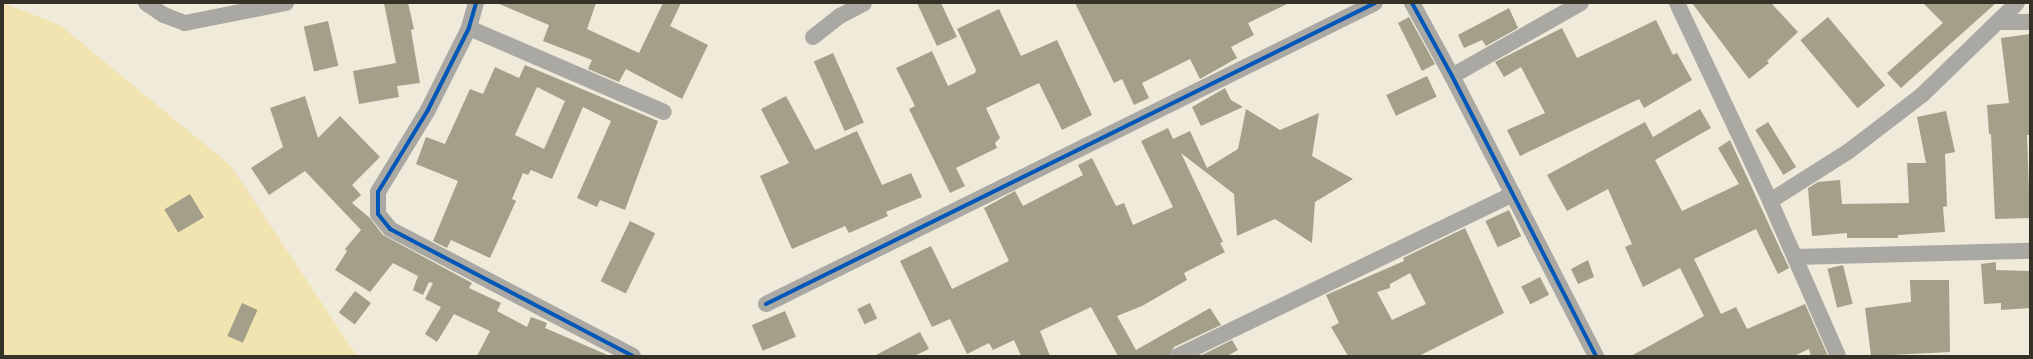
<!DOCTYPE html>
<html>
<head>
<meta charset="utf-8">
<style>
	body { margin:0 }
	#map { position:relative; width:2033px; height:359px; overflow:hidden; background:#efeada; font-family:"Public Sans",sans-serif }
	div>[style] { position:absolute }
	.green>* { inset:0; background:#f2e4b1 }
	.building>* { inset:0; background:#a49f89; transform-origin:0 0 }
	.minor>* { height:16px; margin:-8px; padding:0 8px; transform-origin:8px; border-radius:8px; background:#a9a8a2 }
	.cycleway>* { height:4px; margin:-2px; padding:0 2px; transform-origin:2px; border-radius:2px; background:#0057b8 }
	span { translate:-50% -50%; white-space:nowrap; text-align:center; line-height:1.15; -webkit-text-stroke:4px #fff; paint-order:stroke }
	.frame { position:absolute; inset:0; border:4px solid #343126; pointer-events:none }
</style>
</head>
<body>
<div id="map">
	<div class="green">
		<i style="clip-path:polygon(3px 3px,60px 25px,231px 166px,357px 356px,3px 356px)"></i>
	</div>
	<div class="building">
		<i style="clip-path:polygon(384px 3px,408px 3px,414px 29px,411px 30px,420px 83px,397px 86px,399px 97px,359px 104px,353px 71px,396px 63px)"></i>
		<i style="clip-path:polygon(497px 3px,596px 3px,587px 29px,639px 53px,663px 3px,681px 3px,670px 26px,708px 45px,682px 99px,626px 69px,619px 82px,588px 69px,592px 60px,543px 41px,549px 25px)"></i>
		<i style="clip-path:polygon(917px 3px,941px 3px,957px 37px,937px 46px)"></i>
		<i style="clip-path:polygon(1075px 3px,1289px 3px,1248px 23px,1254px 35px,1231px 47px,1237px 58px,1200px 79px,1190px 59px,1142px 83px,1149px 98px,1134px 105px,1122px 79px,1114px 83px)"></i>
		<i style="clip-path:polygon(1692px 3px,1771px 3px,1798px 32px,1767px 61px,1769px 63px,1749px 79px)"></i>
		<i style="clip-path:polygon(1923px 3px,1996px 3px,1901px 88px,1887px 73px,1943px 23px)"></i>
		<i style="clip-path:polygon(1509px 8px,1518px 28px,1486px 46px,1482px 40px,1464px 48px,1458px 35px)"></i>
		<i style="clip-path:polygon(999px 9px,1021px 56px,1057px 40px,1092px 115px,1062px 130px,1039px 83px,986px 108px,1000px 138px,995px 143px,997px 148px,956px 168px,965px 186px,950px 193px,909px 109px,915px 106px,896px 68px,932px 51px,948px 86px,975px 73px,976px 70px,957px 29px)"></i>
		<i style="clip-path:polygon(1409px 17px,1435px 64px,1422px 71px,1398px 23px)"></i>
		<i style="left:1828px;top:17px;width:89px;height:36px;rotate:50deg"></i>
		<i style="clip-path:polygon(1656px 20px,1673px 55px,1677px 53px,1692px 80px,1644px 108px,1639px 99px,1520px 156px,1507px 130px,1545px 113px,1521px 67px,1504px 77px,1495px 62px,1562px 28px,1577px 58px)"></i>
		<i style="left:328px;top:21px;width:46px;height:25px;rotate:77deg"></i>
		<i style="clip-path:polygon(2030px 34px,2030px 135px,2027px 135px,2030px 218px,1995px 219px,1991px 134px,1989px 134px,1987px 105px,2009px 103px,2001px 38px)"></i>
		<i style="left:833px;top:53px;width:76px;height:21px;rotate:66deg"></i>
		<i style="clip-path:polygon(evenodd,525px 65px,658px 121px,625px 210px,600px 200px,597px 207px,577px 198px,611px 121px,583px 107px,552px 179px,531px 170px,528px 175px,523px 173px,512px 199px,516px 201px,490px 258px,451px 240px,447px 248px,433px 241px,458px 181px,416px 164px,426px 137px,445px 144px,470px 89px,483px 94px,495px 67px,519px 78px,525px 65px,537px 87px,565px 101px,544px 149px,515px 135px,537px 87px)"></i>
		<i style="left:1427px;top:76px;width:23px;height:45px;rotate:65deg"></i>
		<i style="clip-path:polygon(1225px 88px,1231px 100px,1243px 107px,1201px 126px,1192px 107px)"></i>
		<i style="clip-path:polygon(305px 96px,318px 138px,340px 116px,380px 157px,352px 185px,361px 195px,352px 203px,370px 218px,383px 235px,472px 283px,469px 288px,501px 303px,497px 311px,527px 327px,531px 317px,547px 323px,545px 328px,610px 356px,477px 356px,490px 331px,454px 314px,437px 342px,425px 334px,441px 307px,425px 299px,433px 283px,429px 282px,423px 295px,413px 290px,418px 276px,393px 263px,370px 292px,335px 270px,347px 251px,345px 249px,361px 230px,305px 171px,269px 195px,251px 168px,283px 147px,270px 108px)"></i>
		<i style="clip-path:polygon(786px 96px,815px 150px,857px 131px,882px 185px,911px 173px,922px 197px,886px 212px,888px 216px,849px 233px,845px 226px,792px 249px,760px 176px,789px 163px,761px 109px)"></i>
		<i style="clip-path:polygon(1246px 109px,1280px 130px,1319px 113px,1312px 156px,1353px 179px,1315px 202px,1312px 243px,1275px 219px,1237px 236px,1234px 194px,1181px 153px,1223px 242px,1220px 243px,1225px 252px,1184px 273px,1187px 280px,1142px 306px,1117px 316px,1136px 350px,1210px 308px,1221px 325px,1174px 347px,1169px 356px,1118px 356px,1091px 307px,1040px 331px,1050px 356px,1021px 356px,1014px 340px,993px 350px,989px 343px,967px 354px,950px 319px,932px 327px,900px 261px,931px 246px,952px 289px,1009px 261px,984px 208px,1015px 191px,1023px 206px,1083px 175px,1078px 165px,1092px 158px,1116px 206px,1124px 203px,1133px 225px,1173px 207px,1141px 141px,1168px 128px,1173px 139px,1190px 131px,1207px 168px,1238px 149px)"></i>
		<i style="clip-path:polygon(1700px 109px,1711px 128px,1655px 160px,1682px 211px,1739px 184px,1718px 148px,1730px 140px,1789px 268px,1778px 274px,1756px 229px,1694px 259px,1721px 314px,1736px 307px,1747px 329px,1805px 304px,1828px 356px,1811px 356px,1809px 349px,1794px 356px,1631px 356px,1704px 316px,1680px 268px,1643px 287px,1625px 247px,1632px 244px,1608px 189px,1567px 211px,1547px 175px,1645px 122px,1653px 137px)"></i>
		<i style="clip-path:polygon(1946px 111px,1955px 152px,1945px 154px,1947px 206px,1943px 207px,1945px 232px,1898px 235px,1898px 238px,1847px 238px,1847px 233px,1812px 236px,1808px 188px,1818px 182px,1840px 180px,1842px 204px,1909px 203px,1907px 163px,1926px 163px,1917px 117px)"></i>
		<i style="left:1768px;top:122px;width:53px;height:15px;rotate:58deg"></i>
		<i style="left:190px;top:194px;width:27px;height:30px;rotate:59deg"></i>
		<i style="left:1509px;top:210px;width:29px;height:26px;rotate:65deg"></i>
		<i style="left:630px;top:221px;width:28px;height:67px;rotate:26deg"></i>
		<i style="clip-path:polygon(evenodd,1465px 228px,1504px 313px,1419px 356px,1348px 356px,1331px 327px,1339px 323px,1326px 295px,1404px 261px,1403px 258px,1465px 228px,1410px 273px,1426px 304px,1392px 320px,1377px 292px,1390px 288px,1390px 284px,1410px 273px)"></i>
		<i style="clip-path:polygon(1588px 260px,1594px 277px,1578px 284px,1571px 269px)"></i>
		<i style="clip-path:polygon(1996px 262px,1996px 270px,2030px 271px,2030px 308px,2001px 310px,2001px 303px,1984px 304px,1981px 264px)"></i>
		<i style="left:1843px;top:265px;width:40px;height:16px;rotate:76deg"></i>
		<i style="left:1540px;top:277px;width:20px;height:21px;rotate:63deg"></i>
		<i style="clip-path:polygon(1910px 280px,1949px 280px,1950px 352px,1871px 356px,1865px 308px,1911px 302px)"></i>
		<i style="left:355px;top:291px;width:20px;height:27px;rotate:37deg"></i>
		<i style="left:242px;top:303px;width:17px;height:36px;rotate:24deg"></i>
		<i style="left:870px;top:303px;width:17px;height:14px;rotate:65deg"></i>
		<i style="left:785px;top:311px;width:28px;height:36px;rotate:67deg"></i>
		<i style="clip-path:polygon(920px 332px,929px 349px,914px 356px,874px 356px)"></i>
		<i style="clip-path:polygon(1232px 340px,1238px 350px,1227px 356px,1200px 356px)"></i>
	</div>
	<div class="minor">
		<i style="left:146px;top:3px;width:22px;rotate:34deg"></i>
		<i style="left:164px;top:15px;width:22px;rotate:21deg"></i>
		<i style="left:185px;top:23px;width:103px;rotate:-11.2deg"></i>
		<i style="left:476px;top:3px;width:26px;rotate:106deg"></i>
		<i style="left:469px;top:28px;width:92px;rotate:116.6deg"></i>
		<i style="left:428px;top:110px;width:96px;rotate:121.4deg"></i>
		<i style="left:378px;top:192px;width:22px;rotate:90deg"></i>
		<i style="left:378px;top:214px;width:19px;rotate:51deg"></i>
		<i style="left:390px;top:229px;width:274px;rotate:27.6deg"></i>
		<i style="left:1412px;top:3px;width:83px;rotate:61.3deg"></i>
		<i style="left:1452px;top:76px;width:315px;rotate:62.8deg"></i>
		<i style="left:1677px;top:3px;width:219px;rotate:64.8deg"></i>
		<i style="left:1770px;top:201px;width:169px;rotate:66.3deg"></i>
		<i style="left:1998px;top:22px;width:32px"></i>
		<i style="left:469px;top:28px;width:212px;rotate:23.3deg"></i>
		<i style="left:813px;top:37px;width:34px;rotate:-38deg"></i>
		<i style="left:840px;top:16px;width:27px;rotate:-28deg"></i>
		<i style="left:1452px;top:76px;width:148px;rotate:-29.5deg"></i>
		<i style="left:1770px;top:201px;width:93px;rotate:-32.3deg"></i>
		<i style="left:1849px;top:151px;width:92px;rotate:-37.5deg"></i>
		<i style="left:1922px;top:95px;width:132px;rotate:-44.1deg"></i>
		<i style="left:1795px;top:257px;width:235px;rotate:-1.5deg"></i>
		<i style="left:766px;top:304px;width:679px;rotate:-26.3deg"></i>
		<i style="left:1178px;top:356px;width:372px;rotate:-25.8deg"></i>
	</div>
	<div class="cycleway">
		<i style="left:476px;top:3px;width:26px;rotate:106deg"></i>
		<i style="left:469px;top:28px;width:92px;rotate:116.6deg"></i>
		<i style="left:428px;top:110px;width:96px;rotate:121.4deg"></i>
		<i style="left:378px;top:192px;width:22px;rotate:90deg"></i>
		<i style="left:378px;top:214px;width:19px;rotate:51deg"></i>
		<i style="left:390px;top:229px;width:274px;rotate:27.6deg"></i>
		<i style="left:1412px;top:3px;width:83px;rotate:61.3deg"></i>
		<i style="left:1452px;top:76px;width:315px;rotate:62.8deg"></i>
		<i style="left:766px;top:304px;width:679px;rotate:-26.3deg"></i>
	</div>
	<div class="frame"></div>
</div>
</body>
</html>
